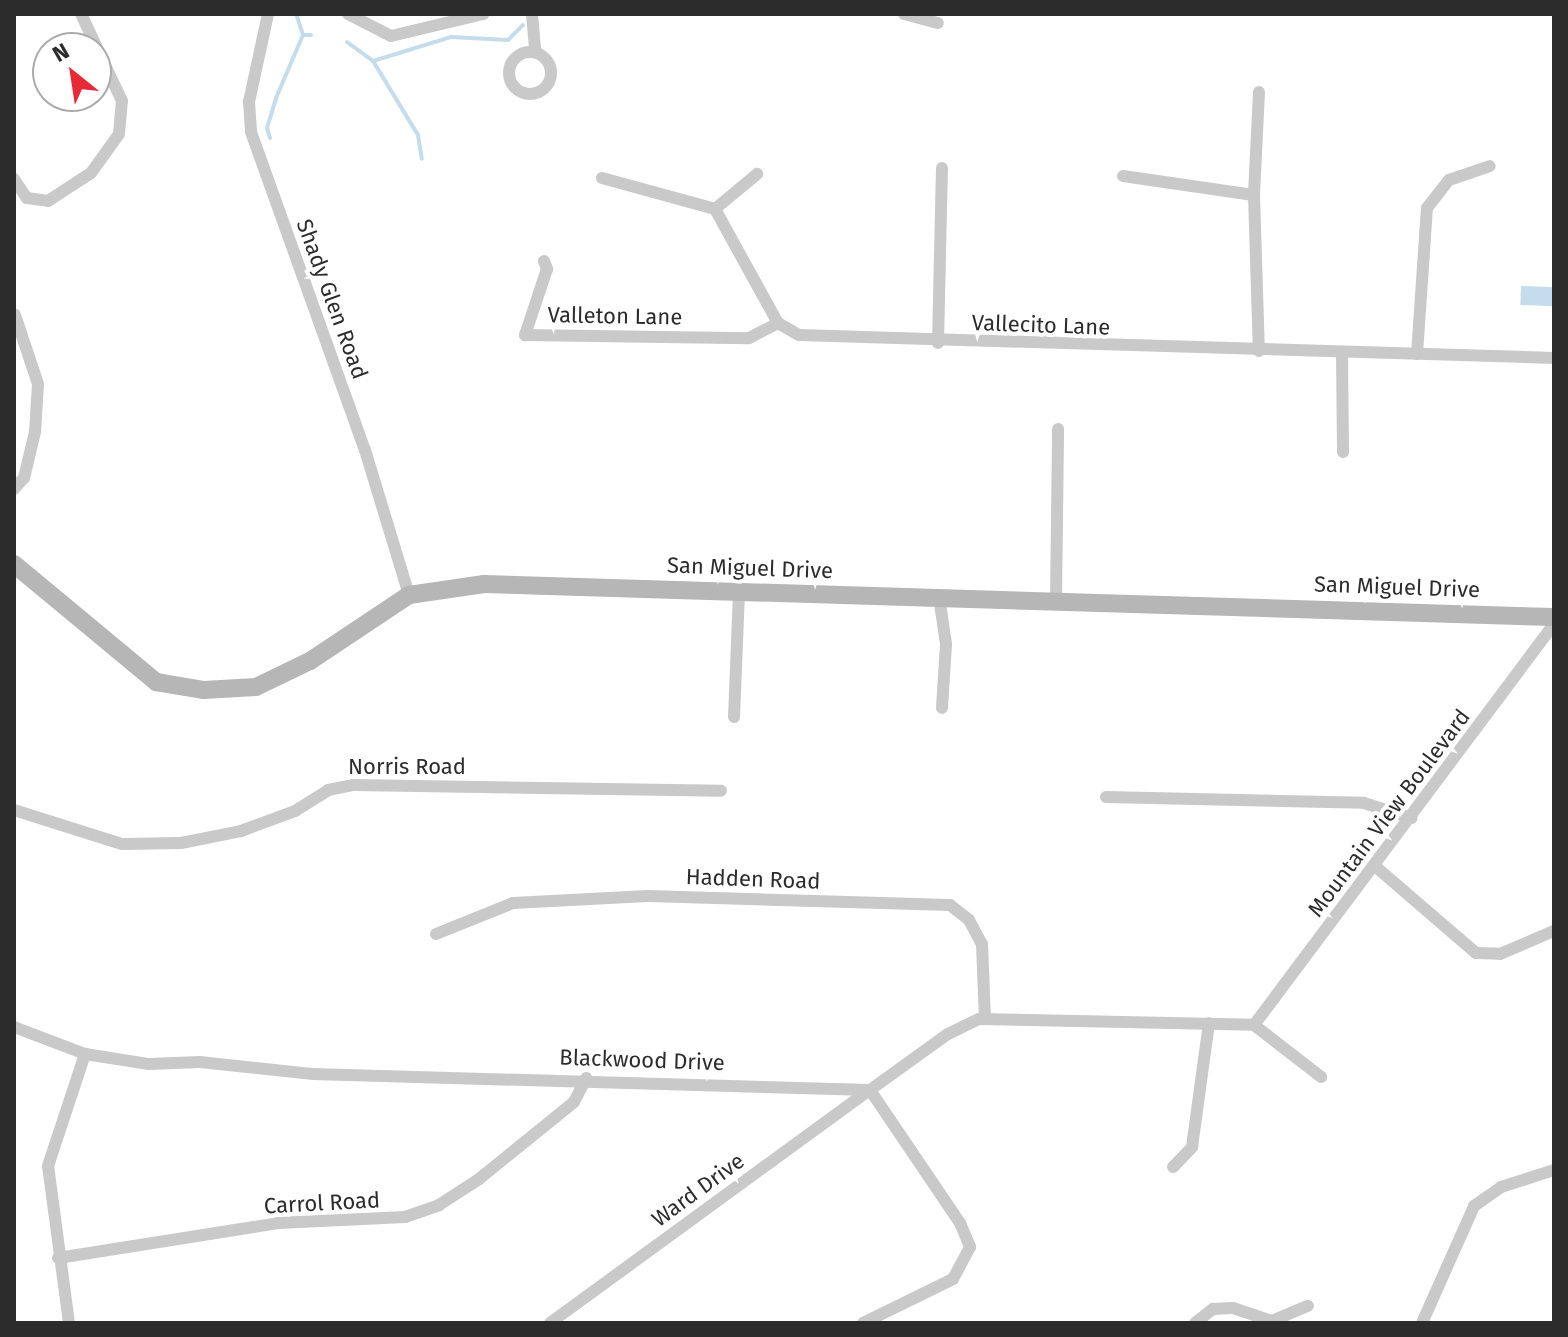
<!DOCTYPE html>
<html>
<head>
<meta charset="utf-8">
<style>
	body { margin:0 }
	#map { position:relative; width:1568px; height:1337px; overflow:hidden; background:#fff; font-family:"Fira Sans",sans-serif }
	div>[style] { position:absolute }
	.water>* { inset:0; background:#c4dceb; transform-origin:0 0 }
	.stream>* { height:4px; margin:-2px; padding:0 2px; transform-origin:2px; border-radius:2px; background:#c4dceb }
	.street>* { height:12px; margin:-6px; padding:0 6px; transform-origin:6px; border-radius:6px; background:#c9c9c9 }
	.street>.ring { margin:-6px; padding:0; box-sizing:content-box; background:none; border:12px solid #c9c9c9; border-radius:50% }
	.secondary>* { height:18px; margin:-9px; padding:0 9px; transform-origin:9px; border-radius:9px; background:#b6b6b6 }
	span { translate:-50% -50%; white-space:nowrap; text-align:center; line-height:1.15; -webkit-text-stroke:8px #fff; paint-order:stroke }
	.street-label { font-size:22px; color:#2c2c2c }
	.frame { position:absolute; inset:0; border:16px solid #2c2c2c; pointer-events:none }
	.north { position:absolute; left:32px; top:32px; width:80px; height:80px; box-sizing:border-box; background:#fff; border:2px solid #ababab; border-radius:50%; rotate:330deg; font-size:22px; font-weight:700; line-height:32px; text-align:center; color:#2c2c2c }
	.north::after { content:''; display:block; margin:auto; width:28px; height:36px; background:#e82938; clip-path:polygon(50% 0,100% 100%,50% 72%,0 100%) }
</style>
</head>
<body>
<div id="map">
	<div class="water">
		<i style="left:1521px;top:286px;width:33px;height:19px;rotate:2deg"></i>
	</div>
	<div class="stream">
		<i style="left:303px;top:35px;width:8px"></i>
		<i style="left:347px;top:42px;width:32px;rotate:36deg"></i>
		<i style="left:373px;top:61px;width:82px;rotate:-17.1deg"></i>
		<i style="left:451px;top:37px;width:57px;rotate:3deg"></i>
		<i style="left:508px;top:40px;width:21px;rotate:-45deg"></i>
		<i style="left:373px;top:61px;width:87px;rotate:58.7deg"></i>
		<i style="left:418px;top:135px;width:24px;rotate:81deg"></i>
		<i style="left:270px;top:138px;width:10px;rotate:-107deg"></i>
		<i style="left:267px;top:128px;width:31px;rotate:-73deg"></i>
		<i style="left:276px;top:98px;width:69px;rotate:-66.8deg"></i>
		<i style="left:303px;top:35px;width:20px;rotate:-108deg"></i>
	</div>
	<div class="street">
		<i style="left:268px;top:14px;width:90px;rotate:102.2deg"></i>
		<i style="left:249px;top:102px;width:30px;rotate:86deg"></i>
		<i style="left:251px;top:132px;width:338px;rotate:70.3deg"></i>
		<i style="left:365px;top:450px;width:152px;rotate:73.1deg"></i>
		<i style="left:348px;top:14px;width:48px;rotate:27.1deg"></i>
		<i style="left:391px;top:36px;width:95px;rotate:-13.4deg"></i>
		<i style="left:532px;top:14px;width:38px;rotate:85deg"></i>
		<i style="left:904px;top:14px;width:35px;rotate:15deg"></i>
		<i class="ring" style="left:509px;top:52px;width:30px;height:30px"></i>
		<i style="left:1259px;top:92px;width:103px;rotate:92.8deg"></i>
		<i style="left:1254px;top:195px;width:156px;rotate:88.2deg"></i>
		<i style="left:1123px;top:176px;width:132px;rotate:8.3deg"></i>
		<i style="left:602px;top:178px;width:117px;rotate:15.3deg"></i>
		<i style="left:715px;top:209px;width:130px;rotate:61.1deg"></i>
		<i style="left:778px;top:323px;width:24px;rotate:30deg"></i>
		<i style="left:799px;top:335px;width:755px;rotate:1.74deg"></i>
		<i style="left:14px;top:179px;width:23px;rotate:56deg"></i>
		<i style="left:27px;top:198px;width:21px;rotate:8deg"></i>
		<i style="left:48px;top:201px;width:51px;rotate:-33.1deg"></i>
		<i style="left:91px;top:173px;width:48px;rotate:-54.3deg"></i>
		<i style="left:119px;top:134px;width:33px;rotate:-85deg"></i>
		<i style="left:122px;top:101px;width:96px;rotate:-115.2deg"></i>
		<i style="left:715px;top:209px;width:55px;rotate:-39.8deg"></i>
		<i style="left:544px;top:261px;width:9px;rotate:69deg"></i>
		<i style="left:547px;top:269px;width:70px;rotate:108.4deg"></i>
		<i style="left:525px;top:335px;width:224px;rotate:0.8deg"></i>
		<i style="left:749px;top:338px;width:33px;rotate:-27deg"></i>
		<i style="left:938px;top:343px;width:175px;rotate:-88.7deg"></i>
		<i style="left:1342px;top:354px;width:98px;rotate:89.4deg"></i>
		<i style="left:1417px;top:354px;width:146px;rotate:-86.1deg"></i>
		<i style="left:1427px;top:208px;width:36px;rotate:-52deg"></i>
		<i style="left:1449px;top:180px;width:43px;rotate:-18.9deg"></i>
		<i style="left:14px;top:489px;width:15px;rotate:-48deg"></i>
		<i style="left:24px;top:478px;width:47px;rotate:-76.6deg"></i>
		<i style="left:35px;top:432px;width:48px;rotate:-86.4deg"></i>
		<i style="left:38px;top:384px;width:73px;rotate:-108.4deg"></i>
		<i style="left:939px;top:597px;width:48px;rotate:81.5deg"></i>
		<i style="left:946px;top:644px;width:64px;rotate:93.6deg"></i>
		<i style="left:1056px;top:601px;width:172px;rotate:-89.3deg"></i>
		<i style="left:734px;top:717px;width:125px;rotate:-87.7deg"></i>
		<i style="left:1106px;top:797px;width:258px;rotate:1.3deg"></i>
		<i style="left:1364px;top:803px;width:50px;rotate:17.4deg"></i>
		<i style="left:14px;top:810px;width:113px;rotate:17.5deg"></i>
		<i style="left:122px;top:844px;width:59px;rotate:-1deg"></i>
		<i style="left:181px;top:843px;width:61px;rotate:-11.3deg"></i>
		<i style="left:241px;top:831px;width:58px;rotate:-20.3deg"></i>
		<i style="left:295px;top:811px;width:39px;rotate:-32deg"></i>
		<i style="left:328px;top:790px;width:25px;rotate:-11deg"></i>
		<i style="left:353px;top:785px;width:368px;rotate:0.9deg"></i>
		<i style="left:1376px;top:867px;width:132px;rotate:40.7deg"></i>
		<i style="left:1476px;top:953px;width:24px;rotate:2deg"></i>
		<i style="left:1500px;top:954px;width:59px;rotate:-23.1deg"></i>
		<i style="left:436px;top:934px;width:83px;rotate:-21.9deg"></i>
		<i style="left:513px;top:903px;width:135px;rotate:-3deg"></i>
		<i style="left:648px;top:896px;width:302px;rotate:1.7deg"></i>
		<i style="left:950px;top:905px;width:24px;rotate:38deg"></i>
		<i style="left:969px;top:920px;width:27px;rotate:62deg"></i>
		<i style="left:982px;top:944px;width:74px;rotate:87.7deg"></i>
		<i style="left:1254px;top:1025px;width:501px;rotate:-53.2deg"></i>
		<i style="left:1254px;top:1025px;width:85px;rotate:37.8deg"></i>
		<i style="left:14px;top:1027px;width:76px;rotate:20.8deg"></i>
		<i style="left:85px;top:1054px;width:65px;rotate:8.9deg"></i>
		<i style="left:149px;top:1064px;width:51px;rotate:-2.2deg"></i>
		<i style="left:200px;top:1062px;width:114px;rotate:6.1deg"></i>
		<i style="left:313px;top:1074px;width:557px;rotate:1.65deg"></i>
		<i style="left:870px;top:1090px;width:96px;rotate:-35.7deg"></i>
		<i style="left:948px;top:1034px;width:34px;rotate:-26deg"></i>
		<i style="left:979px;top:1019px;width:275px;rotate:1.2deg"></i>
		<i style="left:1173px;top:1167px;width:28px;rotate:-46deg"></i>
		<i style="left:1192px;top:1147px;width:125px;rotate:-82.2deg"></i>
		<i style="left:58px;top:1258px;width:223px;rotate:-9deg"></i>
		<i style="left:278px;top:1223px;width:127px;rotate:-2.7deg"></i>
		<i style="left:405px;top:1217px;width:36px;rotate:-19deg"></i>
		<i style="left:439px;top:1205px;width:48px;rotate:-33deg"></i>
		<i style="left:479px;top:1179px;width:122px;rotate:-39deg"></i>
		<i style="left:574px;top:1102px;width:27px;rotate:-63deg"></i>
		<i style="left:69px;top:1323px;width:158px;rotate:-97.6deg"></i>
		<i style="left:48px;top:1166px;width:118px;rotate:-71.7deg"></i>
		<i style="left:550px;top:1323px;width:396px;rotate:-36.1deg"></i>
		<i style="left:870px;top:1090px;width:161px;rotate:55.9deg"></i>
		<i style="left:960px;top:1223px;width:26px;rotate:67deg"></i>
		<i style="left:970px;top:1247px;width:36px;rotate:118deg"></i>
		<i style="left:953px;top:1279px;width:100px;rotate:153.9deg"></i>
		<i style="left:1195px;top:1323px;width:23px;rotate:-38deg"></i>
		<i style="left:1213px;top:1309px;width:20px;rotate:-3deg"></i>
		<i style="left:1233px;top:1308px;width:41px;rotate:18.4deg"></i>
		<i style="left:1272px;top:1321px;width:39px;rotate:-23deg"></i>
		<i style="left:1422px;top:1323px;width:128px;rotate:-66deg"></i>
		<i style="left:1474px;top:1206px;width:33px;rotate:-35deg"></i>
		<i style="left:1501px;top:1187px;width:56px;rotate:-17.8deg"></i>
	</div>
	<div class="secondary">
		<i style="left:14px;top:564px;width:185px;rotate:39.7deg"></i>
		<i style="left:156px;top:682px;width:49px;rotate:9.5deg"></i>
		<i style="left:204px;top:690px;width:52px;rotate:-3.3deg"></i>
		<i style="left:256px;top:687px;width:60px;rotate:-25.7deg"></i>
		<i style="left:310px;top:661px;width:119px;rotate:-33.7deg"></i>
		<i style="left:409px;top:595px;width:76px;rotate:-8.3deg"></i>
		<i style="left:484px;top:584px;width:1071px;rotate:1.77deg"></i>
	</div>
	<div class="street-label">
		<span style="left:332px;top:299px;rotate:70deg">Shady Glen Road</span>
		<span style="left:615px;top:316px;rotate:1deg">Valleton Lane</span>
		<span style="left:1041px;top:325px;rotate:2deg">Vallecito Lane</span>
		<span style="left:750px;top:568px;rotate:2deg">San Miguel Drive</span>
		<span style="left:1397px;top:587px;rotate:2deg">San Miguel Drive</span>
		<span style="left:407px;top:767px">Norris Road</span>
		<span style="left:1389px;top:813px;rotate:-53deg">Mountain View Boulevard</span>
		<span style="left:753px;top:879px;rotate:2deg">Hadden Road</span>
		<span style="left:642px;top:1060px;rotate:2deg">Blackwood Drive</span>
		<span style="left:698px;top:1190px;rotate:-36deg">Ward Drive</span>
		<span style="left:322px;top:1203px;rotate:-3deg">Carrol Road</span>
	</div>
	<div class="frame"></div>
	<div class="north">N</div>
</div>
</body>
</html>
